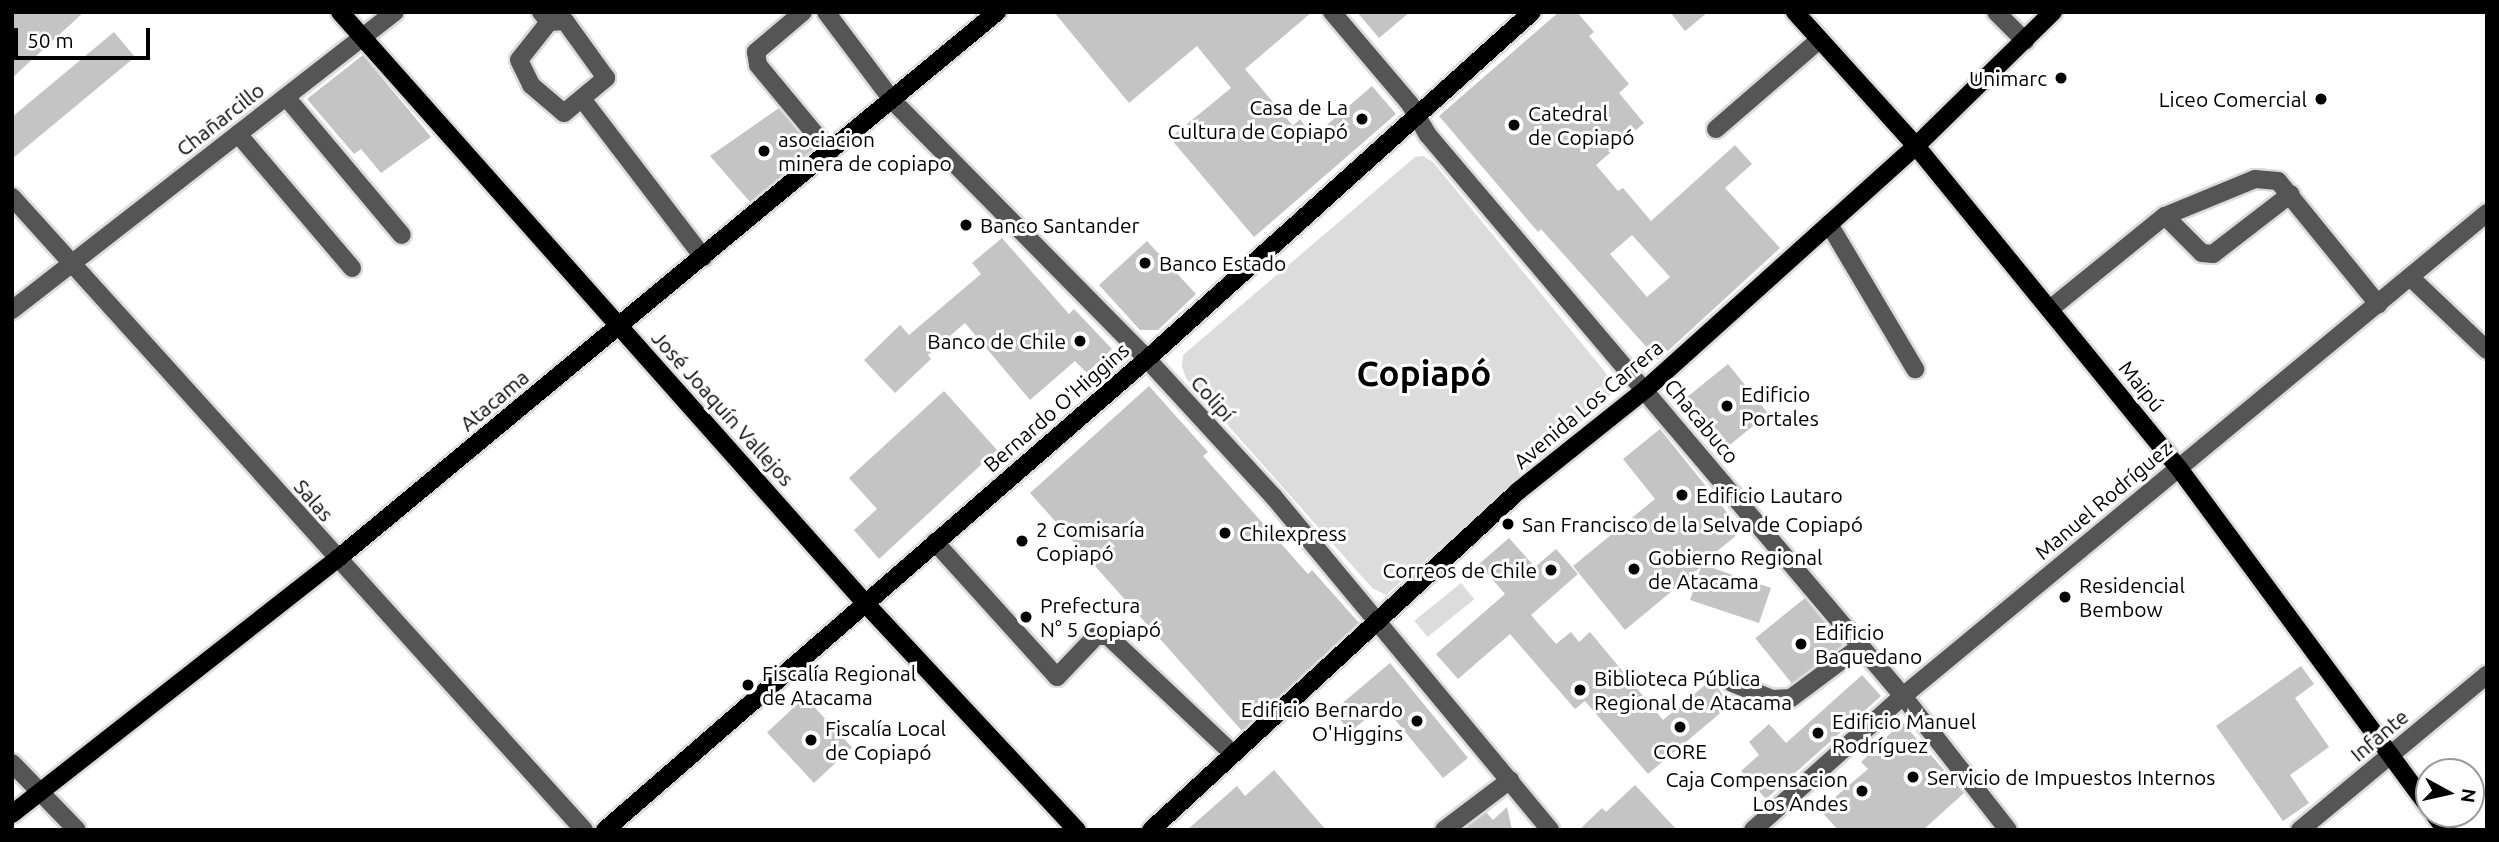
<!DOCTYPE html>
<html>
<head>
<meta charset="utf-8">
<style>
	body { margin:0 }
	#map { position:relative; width:2499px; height:842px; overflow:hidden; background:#fff; font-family:Ubuntu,sans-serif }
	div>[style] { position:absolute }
	.green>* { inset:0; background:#dcdcdc; transform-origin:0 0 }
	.building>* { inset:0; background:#c4c4c4; transform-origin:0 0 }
	.roads { filter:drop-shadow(2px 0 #dbdbdb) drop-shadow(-2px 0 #dbdbdb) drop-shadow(0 2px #dbdbdb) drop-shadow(0 -2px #dbdbdb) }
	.minor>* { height:18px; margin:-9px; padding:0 9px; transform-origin:9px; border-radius:9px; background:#555 }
	.major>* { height:18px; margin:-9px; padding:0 9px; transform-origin:9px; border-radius:9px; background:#000 }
	.dots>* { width:19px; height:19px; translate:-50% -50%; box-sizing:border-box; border:4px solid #fff; border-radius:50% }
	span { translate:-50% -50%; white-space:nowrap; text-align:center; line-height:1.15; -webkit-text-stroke:6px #fff; paint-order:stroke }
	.poi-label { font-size:21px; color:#000 }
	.right { translate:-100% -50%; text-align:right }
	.left { translate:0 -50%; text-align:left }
	.street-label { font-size:21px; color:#000 }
	.town-label { font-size:35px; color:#000; font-weight:700 }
	.frame { position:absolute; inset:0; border:14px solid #000; pointer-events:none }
	.north { position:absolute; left:2415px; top:758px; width:70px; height:70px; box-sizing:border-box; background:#fff; border:2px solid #999; border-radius:50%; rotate:98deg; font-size:19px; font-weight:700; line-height:28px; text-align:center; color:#000 }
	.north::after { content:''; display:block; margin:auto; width:24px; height:32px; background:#000; clip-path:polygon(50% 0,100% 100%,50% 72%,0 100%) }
	.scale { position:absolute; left:14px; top:28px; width:136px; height:32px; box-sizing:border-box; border:4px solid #000; border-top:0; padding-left:9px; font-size:21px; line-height:24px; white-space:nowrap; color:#000; -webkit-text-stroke:5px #fff; paint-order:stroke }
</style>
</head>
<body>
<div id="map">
	<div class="green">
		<i style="clip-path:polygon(1423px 156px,1433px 162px,1605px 372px,1615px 391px,1386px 595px,1372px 588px,1186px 378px,1182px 367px,1183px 355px,1415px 157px)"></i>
		<i style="left:1461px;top:583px;width:21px;height:60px;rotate:51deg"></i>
	</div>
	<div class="building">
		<i style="clip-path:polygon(12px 12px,84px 12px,12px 78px)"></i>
		<i style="clip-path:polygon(1054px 12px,1312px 12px,1245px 69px,1293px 126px,1300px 119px,1313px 137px,1372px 86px,1396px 114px,1254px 237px,1170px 138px,1231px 88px,1197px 46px,1129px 103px)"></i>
		<i style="clip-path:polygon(1357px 12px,1410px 12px,1379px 38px)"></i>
		<i style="clip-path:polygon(evenodd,1559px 12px,1577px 12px,1594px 32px,1589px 36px,1629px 84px,1619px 93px,1644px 123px,1596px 165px,1618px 191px,1623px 188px,1651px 221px,1735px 145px,1752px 164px,1725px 188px,1780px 248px,1658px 360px,1541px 229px,1538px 232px,1439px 116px,1559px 12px,1632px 235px,1670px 277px,1647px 297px,1610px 254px,1632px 235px)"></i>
		<i style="clip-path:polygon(1670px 12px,1708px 12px,1685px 31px)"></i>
		<i style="clip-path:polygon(114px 32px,135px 57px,12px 159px,12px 117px)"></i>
		<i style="clip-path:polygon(363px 55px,431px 137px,381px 173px,361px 149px,354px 154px,307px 99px)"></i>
		<i style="clip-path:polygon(779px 108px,813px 149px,750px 202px,710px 156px)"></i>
		<i style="clip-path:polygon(1002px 238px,1069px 314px,1074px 309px,1112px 349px,1087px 373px,1075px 361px,1030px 400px,965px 323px,928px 355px,931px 359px,895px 393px,864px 360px,900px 325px,909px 335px,981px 274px,972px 263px)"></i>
		<i style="clip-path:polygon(1147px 241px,1196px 294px,1158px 330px,1140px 330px,1099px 285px)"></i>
		<i style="left:1728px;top:364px;width:64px;height:53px;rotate:51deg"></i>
		<i style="clip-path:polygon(1149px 386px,1208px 452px,1203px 456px,1308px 574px,1312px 570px,1359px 623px,1242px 731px,1030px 493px)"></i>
		<i style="clip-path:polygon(944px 391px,997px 450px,879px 559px,854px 530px,877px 509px,849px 478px)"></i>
		<i style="clip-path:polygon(1660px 429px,1742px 531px,1701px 564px,1771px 588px,1759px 623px,1690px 600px,1701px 567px,1625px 630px,1573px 566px,1655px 499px,1623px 459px)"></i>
		<i style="clip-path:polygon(1509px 538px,1535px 567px,1556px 549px,1578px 574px,1531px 615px,1556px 644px,1571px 632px,1579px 642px,1590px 632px,1663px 720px,1711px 680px,1731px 704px,1648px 774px,1585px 701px,1575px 709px,1510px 634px,1458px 679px,1436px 654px,1505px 594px,1479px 564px)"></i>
		<i style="left:1805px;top:598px;width:60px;height:64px;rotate:51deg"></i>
		<i style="clip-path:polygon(1390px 663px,1468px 758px,1443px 778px,1383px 705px,1350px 732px,1333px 711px)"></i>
		<i style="clip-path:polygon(2301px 666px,2314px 684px,2295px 698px,2329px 747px,2290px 775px,2309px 803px,2283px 821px,2216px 726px)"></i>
		<i style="clip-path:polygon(1862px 675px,1881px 696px,1766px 799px,1741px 771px,1759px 755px,1749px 742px,1769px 724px,1786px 743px)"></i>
		<i style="left:805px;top:697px;width:69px;height:52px;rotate:47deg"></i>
		<i style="clip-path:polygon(1902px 722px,1964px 793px,1923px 830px,1838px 830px,1820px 810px,1868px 769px,1861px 762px)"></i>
		<i style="clip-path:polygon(1274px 770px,1326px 830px,1187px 830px,1237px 786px,1245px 796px)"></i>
		<i style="clip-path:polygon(1635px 785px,1677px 830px,1579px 830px,1602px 808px,1606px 812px)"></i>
		<i style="clip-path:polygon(1507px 807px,1512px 830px,1463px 830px,1486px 812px,1493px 820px)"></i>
	</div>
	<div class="roads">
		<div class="minor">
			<i style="left:541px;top:12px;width:13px;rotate:51deg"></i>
			<i style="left:549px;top:22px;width:48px;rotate:128.3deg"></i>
			<i style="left:519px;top:60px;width:28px;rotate:64deg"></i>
			<i style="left:531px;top:85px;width:43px;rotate:40.3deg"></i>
			<i style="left:564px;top:113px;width:55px;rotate:-39.8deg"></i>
			<i style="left:606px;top:78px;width:70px;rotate:-125.7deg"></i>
			<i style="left:565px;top:21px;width:16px;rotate:176deg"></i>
			<i style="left:803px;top:12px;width:62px;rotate:139.6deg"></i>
			<i style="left:756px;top:52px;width:13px;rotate:81deg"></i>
			<i style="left:758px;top:65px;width:113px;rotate:50.4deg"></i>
			<i style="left:826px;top:12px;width:110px;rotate:53.1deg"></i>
			<i style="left:892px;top:100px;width:363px;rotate:45.4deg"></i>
			<i style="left:1147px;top:359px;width:186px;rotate:47.4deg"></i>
			<i style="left:1273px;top:496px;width:434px;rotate:50.3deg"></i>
			<i style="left:1332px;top:12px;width:121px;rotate:49.7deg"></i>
			<i style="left:1410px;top:104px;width:36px;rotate:60deg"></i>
			<i style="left:1428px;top:135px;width:735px;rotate:49.75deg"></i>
			<i style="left:1903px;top:696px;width:170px;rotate:51.9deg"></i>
			<i style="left:1996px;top:12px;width:41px;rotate:45deg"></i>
			<i style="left:286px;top:97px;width:180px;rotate:50deg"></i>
			<i style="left:583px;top:100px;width:198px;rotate:52.6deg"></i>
			<i style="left:1716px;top:129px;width:136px;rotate:-40.8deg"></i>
			<i style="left:238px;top:134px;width:176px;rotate:49.6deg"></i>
			<i style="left:12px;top:197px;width:853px;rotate:47.9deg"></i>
			<i style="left:2165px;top:216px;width:52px;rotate:45deg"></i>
			<i style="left:2202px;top:253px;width:11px;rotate:5deg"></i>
			<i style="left:2213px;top:254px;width:98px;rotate:-37.6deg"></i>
			<i style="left:1829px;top:224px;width:169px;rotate:59.3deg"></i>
			<i style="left:2410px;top:277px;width:106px;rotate:43.5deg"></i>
			<i style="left:2050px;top:309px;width:148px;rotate:-39deg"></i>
			<i style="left:2165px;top:216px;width:97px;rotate:-22.3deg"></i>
			<i style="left:2255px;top:179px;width:23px;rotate:5deg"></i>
			<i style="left:2278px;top:181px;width:159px;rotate:50.9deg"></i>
			<i style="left:12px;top:310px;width:485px;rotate:-37.9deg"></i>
			<i style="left:935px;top:542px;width:182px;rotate:47.9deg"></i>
			<i style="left:1057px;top:677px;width:57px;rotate:-46.4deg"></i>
			<i style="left:1096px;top:636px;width:12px"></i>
			<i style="left:1108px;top:636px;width:170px;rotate:43.3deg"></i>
			<i style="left:1732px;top:683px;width:43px;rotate:21.8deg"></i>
			<i style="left:1772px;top:699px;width:19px;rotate:-3deg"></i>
			<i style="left:1791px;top:698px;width:87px;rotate:-36.6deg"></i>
			<i style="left:12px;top:763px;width:93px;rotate:45.9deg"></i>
			<i style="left:1444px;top:830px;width:83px;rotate:-37.1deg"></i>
			<i style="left:1753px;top:830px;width:201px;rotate:-41.8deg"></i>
			<i style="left:1903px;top:696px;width:758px;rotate:-39.59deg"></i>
			<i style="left:2300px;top:830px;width:243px;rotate:-39.7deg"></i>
		</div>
		<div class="major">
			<i style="left:340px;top:12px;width:791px;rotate:48.38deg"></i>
			<i style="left:865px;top:603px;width:311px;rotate:47deg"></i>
			<i style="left:1795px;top:12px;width:181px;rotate:47.9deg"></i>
			<i style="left:1916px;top:146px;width:414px;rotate:50.8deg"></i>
			<i style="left:2178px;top:467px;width:423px;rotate:53.6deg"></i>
			<i style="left:12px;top:814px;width:412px;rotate:-38.1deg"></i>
			<i style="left:336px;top:560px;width:859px;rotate:-39.66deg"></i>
			<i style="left:2434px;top:814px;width:20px;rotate:53deg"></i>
			<i style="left:605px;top:830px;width:718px;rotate:-40.99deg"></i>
			<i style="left:1147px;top:359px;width:518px;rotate:-42.03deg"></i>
			<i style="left:1151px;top:830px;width:498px;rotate:-42.7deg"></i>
			<i style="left:1517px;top:492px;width:165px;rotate:-38.6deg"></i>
			<i style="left:1646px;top:389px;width:363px;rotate:-42deg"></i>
			<i style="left:1916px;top:146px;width:192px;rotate:-44.4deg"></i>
		</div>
	</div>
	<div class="dots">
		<i style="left:2061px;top:78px;background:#000"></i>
		<i style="left:2321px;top:99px;background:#000"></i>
		<i style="left:1362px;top:119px;background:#000"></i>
		<i style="left:1514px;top:125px;background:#000"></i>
		<i style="left:764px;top:151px;background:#000"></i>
		<i style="left:966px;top:225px;background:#000"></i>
		<i style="left:1145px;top:263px;background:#000"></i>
		<i style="left:1080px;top:341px;background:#000"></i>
		<i style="left:1727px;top:406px;background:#000"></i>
		<i style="left:1682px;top:495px;background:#000"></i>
		<i style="left:1508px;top:524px;background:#000"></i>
		<i style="left:1225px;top:533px;background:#000"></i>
		<i style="left:1022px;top:541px;background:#000"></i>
		<i style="left:1634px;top:569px;background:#000"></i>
		<i style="left:1551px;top:570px;background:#000"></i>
		<i style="left:2065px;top:597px;background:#000"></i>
		<i style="left:1026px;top:617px;background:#000"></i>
		<i style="left:1801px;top:644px;background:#000"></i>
		<i style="left:748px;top:685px;background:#000"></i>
		<i style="left:1580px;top:690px;background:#000"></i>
		<i style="left:1417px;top:721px;background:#000"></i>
		<i style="left:1680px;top:727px;background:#000"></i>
		<i style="left:1818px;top:733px;background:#000"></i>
		<i style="left:811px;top:740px;background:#000"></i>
		<i style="left:1913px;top:777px;background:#000"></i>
		<i style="left:1862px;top:791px;background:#000"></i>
	</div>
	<div class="poi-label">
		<span class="right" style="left:2047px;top:78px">Unimarc</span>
		<span class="right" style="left:2307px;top:99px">Liceo Comercial</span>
		<span class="right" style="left:1348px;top:119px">Casa de La<br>Cultura de Copiapó</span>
		<span class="left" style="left:1528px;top:125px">Catedral<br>de Copiapó</span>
		<span class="left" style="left:778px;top:151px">asociacion<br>minera de copiapo</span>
		<span class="left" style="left:980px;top:225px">Banco Santander</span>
		<span class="left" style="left:1159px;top:263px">Banco Estado</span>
		<span class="right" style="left:1066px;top:341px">Banco de Chile</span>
		<span class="left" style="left:1741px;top:406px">Edificio<br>Portales</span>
		<span class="left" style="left:1696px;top:495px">Edificio Lautaro</span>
		<span class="left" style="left:1522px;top:524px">San Francisco de la Selva de Copiapó</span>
		<span class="left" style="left:1036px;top:541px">2 Comisaría<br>Copiapó</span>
		<span class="left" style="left:1239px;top:533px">Chilexpress</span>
		<span class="left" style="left:1648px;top:569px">Gobierno Regional<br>de Atacama</span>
		<span class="right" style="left:1537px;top:570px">Correos de Chile</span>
		<span class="left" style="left:2079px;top:597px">Residencial<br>Bembow</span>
		<span class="left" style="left:1040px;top:617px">Prefectura<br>N° 5 Copiapó</span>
		<span class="left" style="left:1815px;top:644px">Edificio<br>Baquedano</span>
		<span class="left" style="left:762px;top:685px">Fiscalía Regional<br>de Atacama</span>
		<span class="left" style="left:1594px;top:690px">Biblioteca Pública<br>Regional de Atacama</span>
		<span class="right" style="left:1403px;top:721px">Edificio Bernardo<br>O'Higgins</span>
		<span class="left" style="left:1832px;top:733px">Edificio Manuel<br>Rodríguez</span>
		<span class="left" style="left:825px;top:740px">Fiscalía Local<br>de Copiapó</span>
		<span style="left:1680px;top:751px">CORE</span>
		<span class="left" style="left:1927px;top:777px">Servicio de Impuestos Internos</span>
		<span class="right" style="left:1848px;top:791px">Caja Compensacion<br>Los Andes</span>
	</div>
	<div class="street-label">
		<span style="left:220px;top:119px;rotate:-38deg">Chañarcillo</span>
		<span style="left:2142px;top:386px;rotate:51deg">Maipú</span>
		<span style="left:1213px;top:398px;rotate:48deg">Colipí</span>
		<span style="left:494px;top:400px;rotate:-40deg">Atacama</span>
		<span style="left:1588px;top:404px;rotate:-40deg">Avenida Los Carrera</span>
		<span style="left:1056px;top:407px;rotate:-41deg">Bernardo O'Higgins</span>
		<span style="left:723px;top:408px;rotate:48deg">José Joaquín Vallejos</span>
		<span style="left:1702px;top:421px;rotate:50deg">Chacabuco</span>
		<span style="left:314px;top:500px;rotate:49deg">Salas</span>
		<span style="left:2103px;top:500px;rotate:-40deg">Manuel Rodríguez</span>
		<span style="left:2379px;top:735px;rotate:-40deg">Infante</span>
	</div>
	<div class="town-label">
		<span style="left:1424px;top:373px">Copiapó</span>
	</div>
	<div class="frame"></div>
	<div class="north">N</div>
	<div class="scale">50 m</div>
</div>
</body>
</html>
